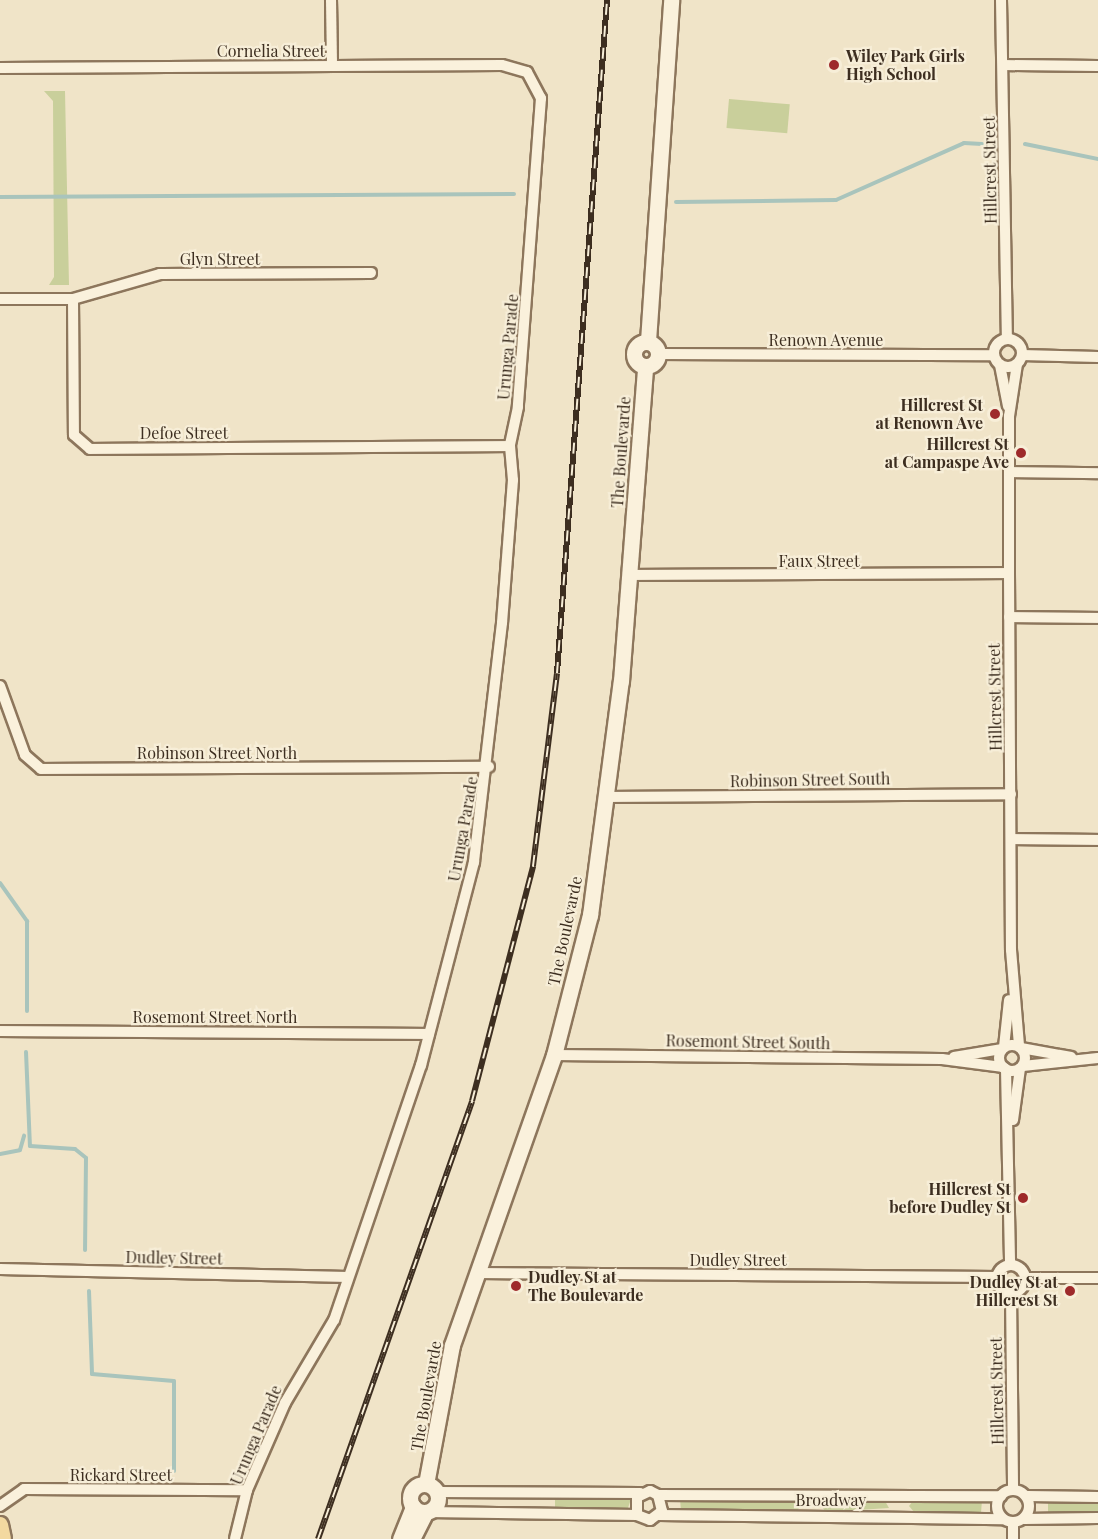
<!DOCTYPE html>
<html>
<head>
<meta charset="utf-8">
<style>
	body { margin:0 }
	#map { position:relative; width:1098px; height:1539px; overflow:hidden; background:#f0e4c8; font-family:"Playfair Display",serif }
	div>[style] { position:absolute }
	.green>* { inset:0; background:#c9cf9b; transform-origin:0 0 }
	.stream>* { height:4px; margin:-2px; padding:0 2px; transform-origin:2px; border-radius:2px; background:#a9c4bc }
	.roads { filter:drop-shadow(2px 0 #8d765c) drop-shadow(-2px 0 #8d765c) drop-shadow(0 2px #8d765c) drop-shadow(0 -2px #8d765c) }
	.street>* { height:10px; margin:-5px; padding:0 5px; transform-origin:5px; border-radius:5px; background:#faf1dc }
	.street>.ring { margin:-5px; padding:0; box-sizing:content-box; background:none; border:10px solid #faf1dc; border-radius:50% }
	.secondary>* { height:15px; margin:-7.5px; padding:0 7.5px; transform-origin:7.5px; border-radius:7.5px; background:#faf1dc }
	.secondary>.ring { margin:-7.5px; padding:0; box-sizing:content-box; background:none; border:15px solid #faf1dc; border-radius:50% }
	.primary>* { height:16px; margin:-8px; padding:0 8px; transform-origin:8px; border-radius:8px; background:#f3d9a0 }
	.rail>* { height:6px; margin-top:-3px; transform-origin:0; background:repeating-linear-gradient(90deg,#f7eed8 0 11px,#3d2e20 0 22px); box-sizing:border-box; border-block:2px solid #3d2e20 }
	.dots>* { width:16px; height:16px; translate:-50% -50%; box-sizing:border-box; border:3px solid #f7eed8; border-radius:50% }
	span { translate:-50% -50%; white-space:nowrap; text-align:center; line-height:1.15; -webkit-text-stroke:4.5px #f7eed8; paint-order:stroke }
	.street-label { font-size:16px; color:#3d2e20 }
	.poi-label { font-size:16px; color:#3d2e20; font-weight:700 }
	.left { translate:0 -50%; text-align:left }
	.right { translate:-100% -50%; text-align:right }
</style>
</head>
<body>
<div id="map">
	<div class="green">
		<i style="clip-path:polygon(44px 91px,65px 91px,69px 285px,49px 285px,54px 277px,53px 101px)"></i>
		<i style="left:729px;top:99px;width:61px;height:29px;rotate:5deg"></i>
		<i style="clip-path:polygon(555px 1499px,631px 1499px,628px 1508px,611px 1510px,555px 1509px)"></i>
		<i style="clip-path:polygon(680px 1499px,797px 1500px,801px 1505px,797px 1511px,681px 1511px)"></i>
		<i style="clip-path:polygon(827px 1500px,885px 1501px,889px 1508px,826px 1512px,821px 1506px)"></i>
		<i style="clip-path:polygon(982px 1500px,981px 1513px,914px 1512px,909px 1506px,913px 1501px)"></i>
		<i style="left:1048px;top:1502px;width:50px;height:12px"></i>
	</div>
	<div class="stream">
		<i style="left:1025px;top:144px;width:75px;rotate:11.6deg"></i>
		<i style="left:0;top:197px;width:514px;rotate:-0.33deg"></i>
		<i style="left:676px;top:202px;width:160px;rotate:-0.7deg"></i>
		<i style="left:836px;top:200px;width:140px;rotate:-24deg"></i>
		<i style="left:964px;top:143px;width:18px;rotate:3deg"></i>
		<i style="left:0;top:883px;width:47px;rotate:54.6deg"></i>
		<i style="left:27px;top:921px;width:90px;rotate:90deg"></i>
		<i style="left:26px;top:1052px;width:94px;rotate:87.6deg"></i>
		<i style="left:30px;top:1146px;width:45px;rotate:3.8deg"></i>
		<i style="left:75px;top:1149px;width:14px;rotate:39deg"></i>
		<i style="left:86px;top:1158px;width:92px;rotate:90.6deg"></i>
		<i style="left:0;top:1154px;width:20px;rotate:-11deg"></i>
		<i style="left:20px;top:1150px;width:15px;rotate:-74deg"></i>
		<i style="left:89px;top:1291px;width:83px;rotate:87.9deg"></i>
		<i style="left:92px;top:1374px;width:82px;rotate:4.9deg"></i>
		<i style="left:174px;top:1381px;width:90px;rotate:90deg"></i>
	</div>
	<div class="roads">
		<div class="street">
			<i style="left:331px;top:0;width:65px;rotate:89.1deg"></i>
			<i style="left:1001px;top:0;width:339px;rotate:89deg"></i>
			<i style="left:1003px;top:65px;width:95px;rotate:0.6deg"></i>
			<i style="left:0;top:68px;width:502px;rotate:-0.34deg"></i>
			<i style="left:502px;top:65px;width:26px;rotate:16deg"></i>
			<i style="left:527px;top:72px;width:30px;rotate:62deg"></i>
			<i style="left:541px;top:98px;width:310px;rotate:94.3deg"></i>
			<i style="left:518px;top:407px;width:40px;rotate:102deg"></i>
			<i style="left:510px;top:446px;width:34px;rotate:85deg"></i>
			<i style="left:513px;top:480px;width:143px;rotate:94.4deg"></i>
			<i style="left:502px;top:623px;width:241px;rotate:96.7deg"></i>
			<i style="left:474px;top:862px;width:210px;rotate:104.6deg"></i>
			<i style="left:421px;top:1065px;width:269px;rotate:108.8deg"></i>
			<i style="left:334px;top:1320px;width:96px;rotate:120.6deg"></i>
			<i style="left:285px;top:1403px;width:95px;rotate:113.6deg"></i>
			<i style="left:247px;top:1490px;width:50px;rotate:103.8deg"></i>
			<i style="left:0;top:299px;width:73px"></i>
			<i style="left:73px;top:299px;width:136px;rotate:89.6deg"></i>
			<i style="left:74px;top:435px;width:21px;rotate:41deg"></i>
			<i style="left:90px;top:449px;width:420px;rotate:-0.4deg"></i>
			<i style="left:73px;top:299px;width:91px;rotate:-16deg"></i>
			<i style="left:160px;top:274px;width:211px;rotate:-0.3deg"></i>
			<i class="ring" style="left:994px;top:339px;width:18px;height:18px"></i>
			<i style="left:659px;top:354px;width:335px;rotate:0.2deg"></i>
			<i style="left:1022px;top:355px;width:76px;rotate:1.5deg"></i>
			<i style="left:1017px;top:364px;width:53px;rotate:98.7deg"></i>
			<i style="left:1009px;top:416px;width:157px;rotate:90deg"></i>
			<i style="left:1009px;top:573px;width:377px;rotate:89.7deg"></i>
			<i style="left:1011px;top:950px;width:96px;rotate:85.2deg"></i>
			<i style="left:1000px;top:365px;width:42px;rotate:79deg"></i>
			<i style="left:1010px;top:472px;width:88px;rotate:0.7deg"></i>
			<i style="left:630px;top:575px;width:379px;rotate:-0.3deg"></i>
			<i style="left:1009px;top:617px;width:89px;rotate:0.6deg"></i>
			<i style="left:0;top:686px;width:73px;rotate:70.1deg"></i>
			<i style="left:25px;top:755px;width:21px;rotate:41deg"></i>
			<i style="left:41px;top:769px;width:448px;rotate:-0.3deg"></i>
			<i style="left:609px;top:797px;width:402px;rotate:-0.4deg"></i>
			<i style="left:1012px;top:839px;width:86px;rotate:0.7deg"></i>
			<i style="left:0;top:1031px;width:429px;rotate:0.4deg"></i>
			<i class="ring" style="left:999px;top:1045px;width:16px;height:16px"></i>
			<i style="left:1004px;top:1047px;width:47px;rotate:-83.9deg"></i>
			<i style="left:1021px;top:1048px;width:51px;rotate:10.2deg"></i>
			<i style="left:554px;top:1055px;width:388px;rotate:0.6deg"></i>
			<i style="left:942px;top:1059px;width:62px;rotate:7.5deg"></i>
			<i style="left:954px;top:1057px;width:49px;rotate:-9.5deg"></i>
			<i style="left:1023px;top:1066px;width:75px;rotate:-6.1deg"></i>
			<i style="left:1006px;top:1069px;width:195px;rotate:88.8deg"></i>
			<i style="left:1013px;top:1120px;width:52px;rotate:-82.3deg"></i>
			<i class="ring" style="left:997px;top:1265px;width:18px;height:18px"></i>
			<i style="left:0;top:1269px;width:348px;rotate:1.3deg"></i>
			<i style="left:479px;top:1273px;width:518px;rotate:0.44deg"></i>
			<i style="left:1025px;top:1278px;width:73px"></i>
			<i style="left:1011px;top:1293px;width:196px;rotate:89.4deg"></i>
			<i class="ring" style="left:997px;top:1490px;width:22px;height:22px"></i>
			<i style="left:437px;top:1492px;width:203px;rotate:0.3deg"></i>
			<i style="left:658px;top:1495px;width:343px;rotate:0.2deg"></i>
			<i style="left:1027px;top:1496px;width:71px;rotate:0.8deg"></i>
			<i style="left:0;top:1506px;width:29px;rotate:-35deg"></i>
			<i style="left:24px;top:1489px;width:223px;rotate:0.3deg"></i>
			<i style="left:428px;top:1512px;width:209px;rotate:0.8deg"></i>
			<i style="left:637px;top:1515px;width:14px;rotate:21deg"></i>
			<i style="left:650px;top:1520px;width:15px;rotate:-37deg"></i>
			<i style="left:662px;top:1511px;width:16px;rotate:-104deg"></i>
			<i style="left:658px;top:1495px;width:9px;rotate:-153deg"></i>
			<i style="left:650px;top:1491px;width:14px;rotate:155deg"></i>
			<i style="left:637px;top:1497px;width:18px;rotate:90deg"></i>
			<i style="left:659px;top:1515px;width:344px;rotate:0.7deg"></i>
			<i style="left:1024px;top:1519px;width:74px;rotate:-0.8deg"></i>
			<i style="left:1013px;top:1524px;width:15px;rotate:90deg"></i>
		</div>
		<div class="secondary">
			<i style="left:648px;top:341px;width:342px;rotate:-86.1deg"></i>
			<i class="ring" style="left:634px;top:342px;width:9px;height:9px"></i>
			<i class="ring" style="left:410px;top:1484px;width:13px;height:13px"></i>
			<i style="left:426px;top:1484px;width:141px;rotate:-79.4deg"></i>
			<i style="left:452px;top:1345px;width:307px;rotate:-70.6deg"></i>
			<i style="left:554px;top:1055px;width:145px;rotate:-75.6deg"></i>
			<i style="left:590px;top:915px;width:236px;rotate:-82.5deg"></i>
			<i style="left:621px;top:681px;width:316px;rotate:-85.6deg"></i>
			<i style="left:400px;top:1539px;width:35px;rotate:-68deg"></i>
			<i style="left:412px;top:1539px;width:29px;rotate:-63deg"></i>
		</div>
		<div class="primary">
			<i style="left:0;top:1525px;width:14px;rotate:78deg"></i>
		</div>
	</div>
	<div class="rail">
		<i style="left:318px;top:1539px;width:464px;rotate:-70.6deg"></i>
		<i style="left:472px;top:1101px;width:243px;rotate:-75.4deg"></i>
		<i style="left:533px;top:866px;width:194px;rotate:-82.9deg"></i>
		<i style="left:557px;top:673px;width:675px;rotate:-85.75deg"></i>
	</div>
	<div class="dots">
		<i style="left:834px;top:65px;background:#9e2a2b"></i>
		<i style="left:995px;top:414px;background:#9e2a2b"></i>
		<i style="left:1021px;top:453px;background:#9e2a2b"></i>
		<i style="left:1023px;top:1198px;background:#9e2a2b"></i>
		<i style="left:516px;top:1286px;background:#9e2a2b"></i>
		<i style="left:1070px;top:1291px;background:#9e2a2b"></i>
	</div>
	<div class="street-label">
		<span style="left:271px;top:51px">Cornelia Street</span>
		<span style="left:990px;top:170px;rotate:-91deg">Hillcrest Street</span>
		<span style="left:220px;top:259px">Glyn Street</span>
		<span style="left:826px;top:340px">Renown Avenue</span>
		<span style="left:508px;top:347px;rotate:-85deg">Urunga Parade</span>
		<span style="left:184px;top:433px">Defoe Street</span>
		<span style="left:621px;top:452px;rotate:-86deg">The Boulevarde</span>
		<span style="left:819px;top:561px">Faux Street</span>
		<span style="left:995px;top:697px;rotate:-91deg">Hillcrest Street</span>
		<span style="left:217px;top:753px">Robinson Street North</span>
		<span style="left:810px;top:780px;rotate:-1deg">Robinson Street South</span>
		<span style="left:463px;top:829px;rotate:-80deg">Urunga Parade</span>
		<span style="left:565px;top:931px;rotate:-78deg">The Boulevarde</span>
		<span style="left:215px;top:1017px">Rosemont Street North</span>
		<span style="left:748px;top:1042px;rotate:1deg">Rosemont Street South</span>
		<span style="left:174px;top:1258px;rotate:1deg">Dudley Street</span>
		<span style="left:738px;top:1260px">Dudley Street</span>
		<span style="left:997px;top:1391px;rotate:-91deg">Hillcrest Street</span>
		<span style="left:426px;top:1396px;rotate:-80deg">The Boulevarde</span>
		<span style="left:256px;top:1435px;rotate:-67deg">Urunga Parade</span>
		<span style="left:121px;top:1475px">Rickard Street</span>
		<span style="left:831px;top:1500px">Broadway</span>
	</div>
	<div class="poi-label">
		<span class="left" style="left:846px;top:65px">Wiley Park Girls<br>High School</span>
		<span class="right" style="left:983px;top:414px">Hillcrest St<br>at Renown Ave</span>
		<span class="right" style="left:1009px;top:453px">Hillcrest St<br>at Campaspe Ave</span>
		<span class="right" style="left:1011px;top:1198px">Hillcrest St<br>before Dudley St</span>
		<span class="left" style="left:528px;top:1286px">Dudley St at<br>The Boulevarde</span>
		<span class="right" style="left:1058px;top:1291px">Dudley St at<br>Hillcrest St</span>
	</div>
</div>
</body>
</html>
